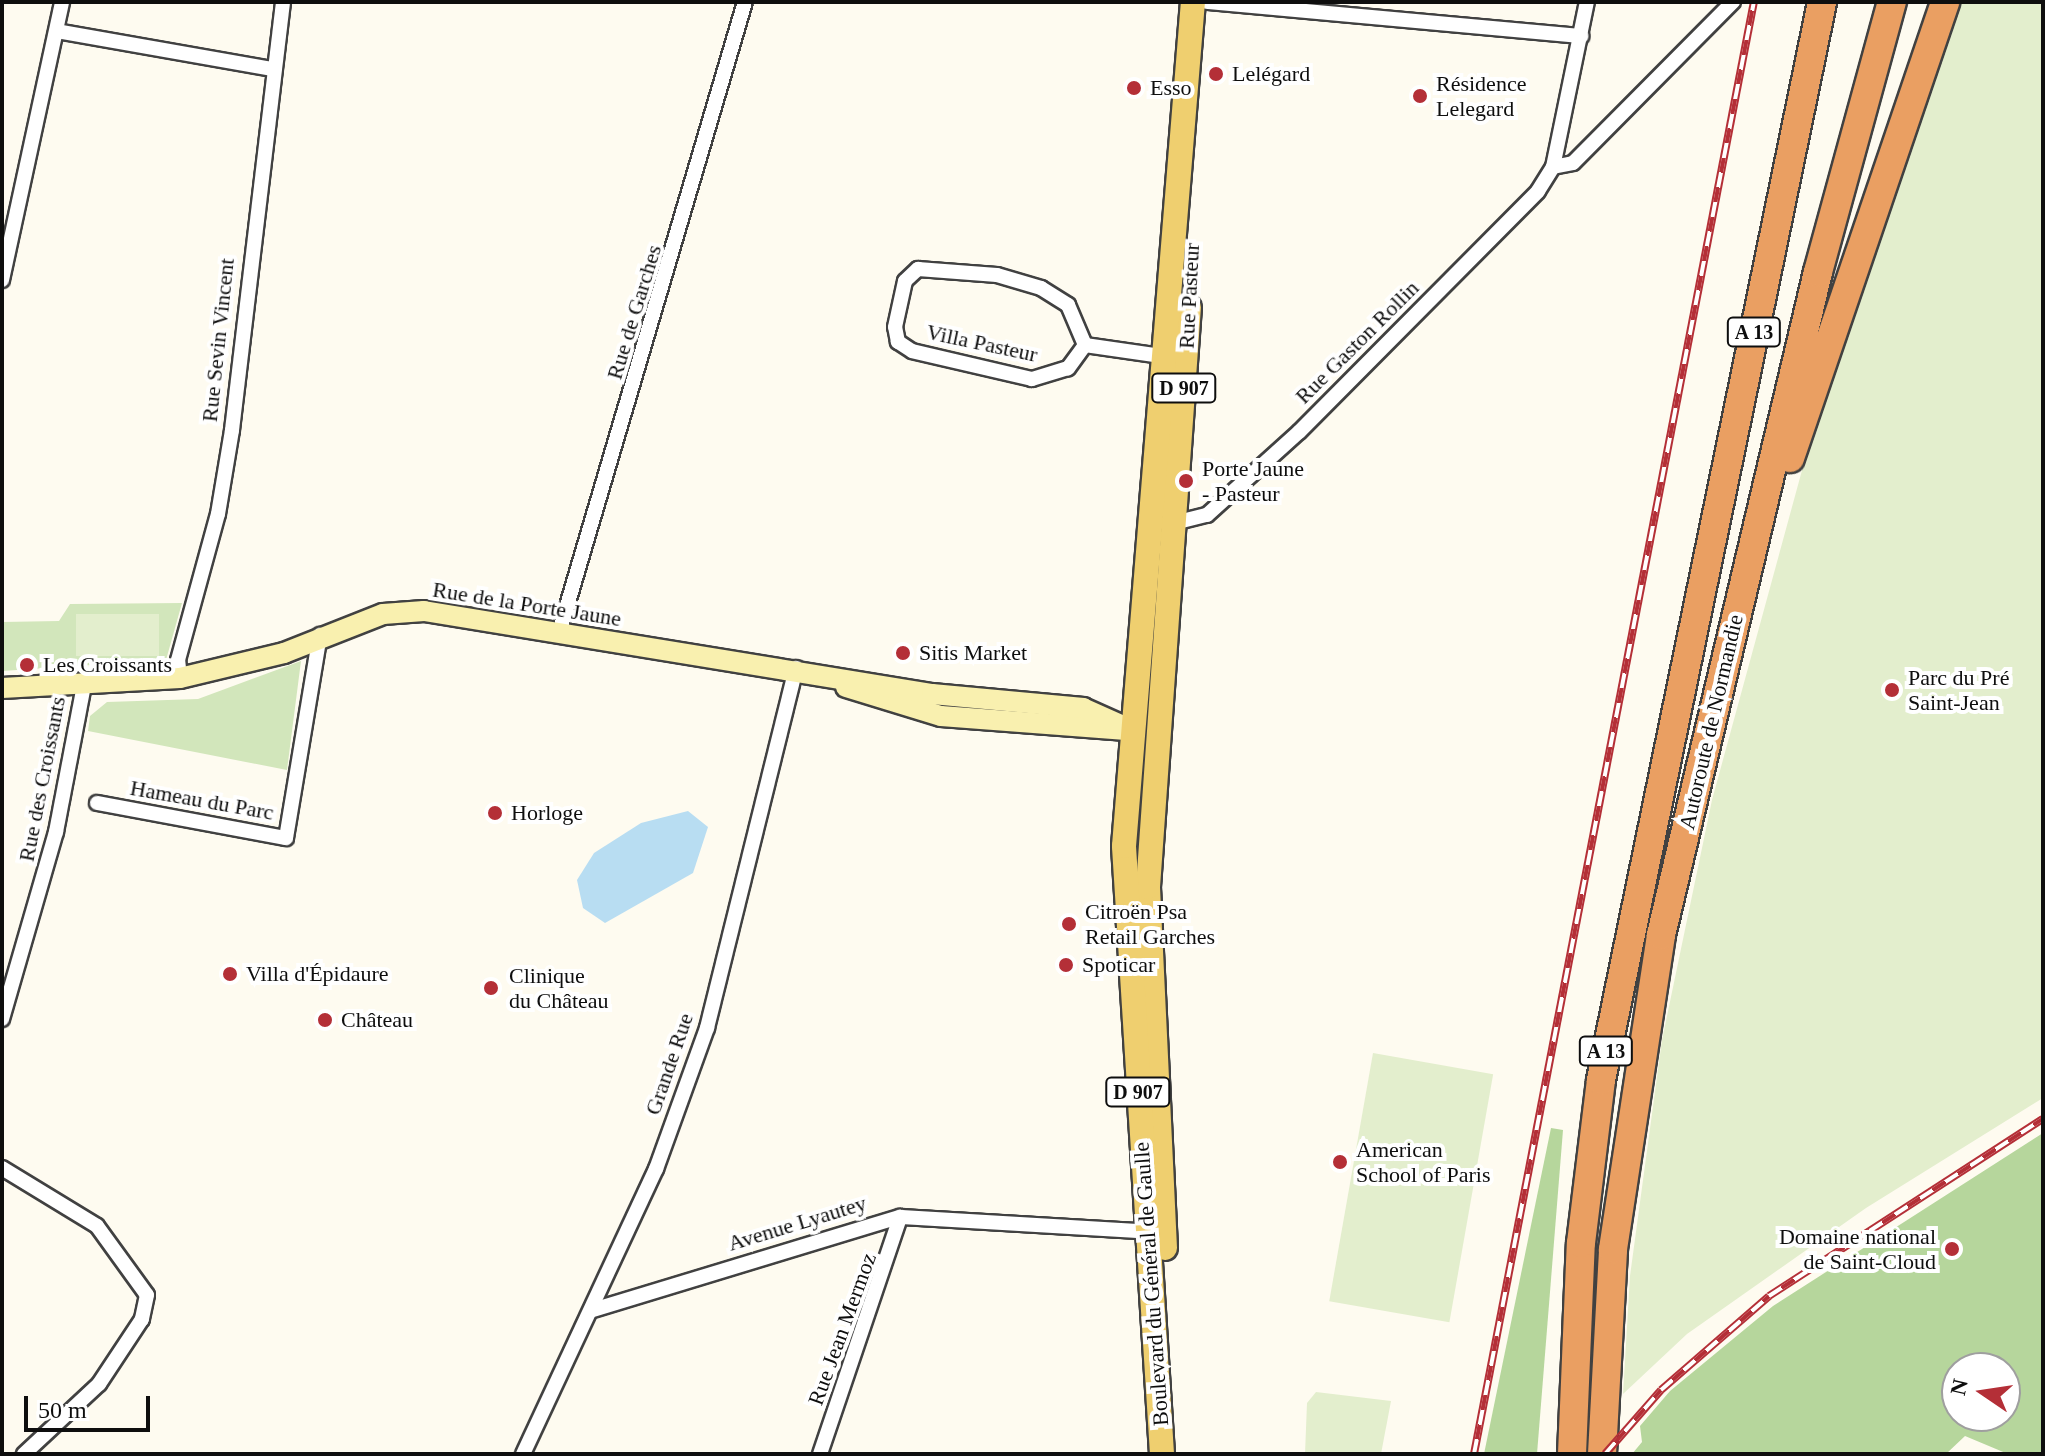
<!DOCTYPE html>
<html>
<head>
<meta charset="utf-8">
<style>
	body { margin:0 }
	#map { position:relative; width:2045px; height:1456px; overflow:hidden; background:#fefbf0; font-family:Georgia,serif }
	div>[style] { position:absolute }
	.green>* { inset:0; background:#d2e6bb }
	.forest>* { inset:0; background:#b6d69c }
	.pitch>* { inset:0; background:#e3eecd; transform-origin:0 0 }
	.water>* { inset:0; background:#b8ddf2 }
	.roads { filter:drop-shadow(2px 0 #414141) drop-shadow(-2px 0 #414141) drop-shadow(0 2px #414141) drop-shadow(0 -2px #414141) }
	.street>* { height:14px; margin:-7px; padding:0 7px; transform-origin:7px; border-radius:7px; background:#fff }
	.secondary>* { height:20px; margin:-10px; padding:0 10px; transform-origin:10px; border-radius:10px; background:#f9f0af }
	.primary>* { height:24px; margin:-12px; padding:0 12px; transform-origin:12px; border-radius:12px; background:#efcf6f }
	.highway>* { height:28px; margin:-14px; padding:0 14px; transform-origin:14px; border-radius:14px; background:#ea9f62 }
	.rail>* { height:8px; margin-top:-4px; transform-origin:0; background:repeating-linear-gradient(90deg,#fff 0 15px,#b42f37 0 30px); box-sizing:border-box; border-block:2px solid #b42f37 }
	.dots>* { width:22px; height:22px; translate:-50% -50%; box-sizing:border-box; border:4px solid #fff; border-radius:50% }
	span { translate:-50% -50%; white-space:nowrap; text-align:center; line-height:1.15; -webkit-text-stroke:8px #fff; paint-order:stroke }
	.shield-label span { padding:2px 6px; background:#fff; border:2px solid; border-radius:6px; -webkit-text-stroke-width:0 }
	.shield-label { font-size:20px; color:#0e0e0e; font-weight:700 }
	.poi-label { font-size:22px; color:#0e0e0e }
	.left { translate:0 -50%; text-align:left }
	.right { translate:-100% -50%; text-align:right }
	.street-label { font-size:22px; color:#0e0e0e }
	.frame { position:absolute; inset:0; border:4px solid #0e0e0e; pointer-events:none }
	.north { position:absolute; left:1941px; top:1352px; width:80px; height:80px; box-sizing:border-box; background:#fff; border:2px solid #9f9f9f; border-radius:50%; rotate:283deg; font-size:22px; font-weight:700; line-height:32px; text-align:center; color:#0e0e0e }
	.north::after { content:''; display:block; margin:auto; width:28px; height:36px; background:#b42f37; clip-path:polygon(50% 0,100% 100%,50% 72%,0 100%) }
	.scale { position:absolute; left:24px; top:1396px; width:126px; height:36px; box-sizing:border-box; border:4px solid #0e0e0e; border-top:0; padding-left:10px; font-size:24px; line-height:28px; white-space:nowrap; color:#0e0e0e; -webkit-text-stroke:6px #fff; paint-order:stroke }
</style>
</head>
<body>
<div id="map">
	<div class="green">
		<i style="clip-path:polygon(182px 603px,166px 660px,2px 671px,2px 622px,59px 621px,70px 604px)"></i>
		<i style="clip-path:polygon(301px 661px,287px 770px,88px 731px,90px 716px,107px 702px,198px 699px)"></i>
	</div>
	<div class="forest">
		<i style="clip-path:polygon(1551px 1128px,1563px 1130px,1537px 1454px,1484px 1454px)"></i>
		<i style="clip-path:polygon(evenodd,2043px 1133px,2043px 1454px,2008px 1454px,1965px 1436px,1946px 1454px,1632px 1454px,1642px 1442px,1640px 1426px,1670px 1391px,1773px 1306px,2043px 1133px,1957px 1368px,2005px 1368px,2005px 1416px,1957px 1416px,1957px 1368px)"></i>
	</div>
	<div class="pitch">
		<i style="clip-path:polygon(1954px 2px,2043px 2px,2043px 1098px,1866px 1208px,1687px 1334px,1623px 1394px,1630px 1276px,1662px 1040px,1712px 800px,1810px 441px)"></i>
		<i style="left:76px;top:614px;width:83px;height:42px"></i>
		<i style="left:1373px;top:1053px;width:122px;height:252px;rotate:10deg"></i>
		<i style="clip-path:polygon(1316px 1392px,1391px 1401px,1381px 1454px,1305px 1454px,1307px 1403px)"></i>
	</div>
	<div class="water">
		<i style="clip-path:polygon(688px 811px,708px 827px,693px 873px,605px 923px,583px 908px,577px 880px,594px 853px,641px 823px)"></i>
	</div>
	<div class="roads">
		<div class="street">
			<i style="left:1207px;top:2px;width:376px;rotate:5.2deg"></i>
			<i style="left:57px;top:31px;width:218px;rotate:10deg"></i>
			<i style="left:1553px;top:167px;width:20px;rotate:-11deg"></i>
			<i style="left:1573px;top:163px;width:227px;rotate:-45.2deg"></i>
			<i style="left:918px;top:269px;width:79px;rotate:4.3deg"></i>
			<i style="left:997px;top:275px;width:46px;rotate:16.5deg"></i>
			<i style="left:1041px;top:288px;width:32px;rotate:32deg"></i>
			<i style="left:1068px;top:305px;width:43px;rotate:67deg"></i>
			<i style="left:1085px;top:345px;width:29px;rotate:126deg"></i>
			<i style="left:1068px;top:368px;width:38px;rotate:163deg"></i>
			<i style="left:1032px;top:379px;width:123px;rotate:-166.9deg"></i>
			<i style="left:912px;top:351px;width:17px;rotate:-147deg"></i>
			<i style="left:898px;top:342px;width:15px;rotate:-101deg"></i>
			<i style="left:895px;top:327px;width:47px;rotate:-77.7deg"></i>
			<i style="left:905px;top:281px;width:18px;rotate:-43deg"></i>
			<i style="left:2px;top:280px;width:284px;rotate:-77.8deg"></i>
			<i style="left:1085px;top:345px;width:84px;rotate:8.2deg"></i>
			<i style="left:1174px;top:523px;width:34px;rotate:-14deg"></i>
			<i style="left:1207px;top:515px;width:124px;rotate:-42.1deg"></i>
			<i style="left:1299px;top:432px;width:339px;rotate:-45.2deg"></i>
			<i style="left:1538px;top:191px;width:28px;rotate:-58deg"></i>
			<i style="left:1553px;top:167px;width:168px;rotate:-78.4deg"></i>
			<i style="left:559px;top:633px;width:658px;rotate:-73.58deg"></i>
			<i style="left:180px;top:678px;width:18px;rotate:-96deg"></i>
			<i style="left:178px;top:660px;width:151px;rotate:-74.7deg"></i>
			<i style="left:218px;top:514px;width:85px;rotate:-80.5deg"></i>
			<i style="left:232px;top:430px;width:431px;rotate:-83.2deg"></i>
			<i style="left:97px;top:803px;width:192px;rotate:10.5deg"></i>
			<i style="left:286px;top:838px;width:206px;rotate:-80.5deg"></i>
			<i style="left:2px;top:1019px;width:195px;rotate:-73.9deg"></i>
			<i style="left:56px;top:832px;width:150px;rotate:-79.2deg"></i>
			<i style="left:2px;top:1168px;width:111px;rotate:31.4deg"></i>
			<i style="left:97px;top:1226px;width:85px;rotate:54.1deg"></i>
			<i style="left:147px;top:1295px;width:25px;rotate:102deg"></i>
			<i style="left:142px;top:1319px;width:78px;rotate:123.5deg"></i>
			<i style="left:99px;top:1384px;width:103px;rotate:137deg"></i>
			<i style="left:593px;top:1310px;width:321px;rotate:-16.9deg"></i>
			<i style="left:900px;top:1217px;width:252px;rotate:3.4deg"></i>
			<i style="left:523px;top:1454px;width:315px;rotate:-65deg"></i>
			<i style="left:656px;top:1169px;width:150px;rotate:-70.1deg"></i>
			<i style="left:707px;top:1028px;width:371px;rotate:-76.1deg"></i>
			<i style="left:820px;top:1454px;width:250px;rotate:-71.3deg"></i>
		</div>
		<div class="secondary">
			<i style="left:846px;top:687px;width:99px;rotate:17deg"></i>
			<i style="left:941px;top:716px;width:189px;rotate:4.3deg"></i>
			<i style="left:2px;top:688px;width:178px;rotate:-3.2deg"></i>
			<i style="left:180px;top:678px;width:107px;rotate:-13.5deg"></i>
			<i style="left:284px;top:653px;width:106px;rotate:-21.5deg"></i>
			<i style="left:383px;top:614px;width:41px;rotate:-4.2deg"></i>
			<i style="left:424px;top:611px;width:515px;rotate:9.28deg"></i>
			<i style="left:932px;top:694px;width:152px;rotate:5.3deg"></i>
			<i style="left:1083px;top:708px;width:54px;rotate:24.2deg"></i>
		</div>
		<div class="primary">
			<i style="left:1165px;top:1248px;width:361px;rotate:-92.7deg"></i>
			<i style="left:1148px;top:887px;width:581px;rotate:-85.96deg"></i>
			<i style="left:1162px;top:1454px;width:609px;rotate:-93.58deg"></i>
			<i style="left:1124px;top:846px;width:847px;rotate:-85.33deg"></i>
		</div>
		<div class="highway">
			<i style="left:1790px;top:458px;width:482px;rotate:-71.2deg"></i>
			<i style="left:1572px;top:1454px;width:211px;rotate:-87.6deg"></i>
			<i style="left:1581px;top:1243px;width:164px;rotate:-83deg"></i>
			<i style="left:1601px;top:1080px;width:1100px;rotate:-78.41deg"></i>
			<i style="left:1602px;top:1454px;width:205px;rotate:-86.9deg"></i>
			<i style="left:1613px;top:1249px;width:318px;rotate:-81.3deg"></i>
			<i style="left:1661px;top:935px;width:681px;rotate:-76.68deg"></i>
			<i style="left:1818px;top:272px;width:280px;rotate:-74.7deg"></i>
		</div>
	</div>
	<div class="rail">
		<i style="left:1474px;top:1454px;width:1479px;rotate:-79.09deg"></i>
		<i style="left:1605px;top:1454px;width:85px;rotate:-48.8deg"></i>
		<i style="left:1661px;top:1390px;width:143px;rotate:-41deg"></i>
		<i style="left:1769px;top:1296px;width:326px;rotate:-32.9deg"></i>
	</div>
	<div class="dots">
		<i style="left:1216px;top:74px;background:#b42f37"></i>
		<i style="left:1134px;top:88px;background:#b42f37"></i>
		<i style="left:1420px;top:96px;background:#b42f37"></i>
		<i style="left:1186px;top:481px;background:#b42f37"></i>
		<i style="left:903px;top:653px;background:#b42f37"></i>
		<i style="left:27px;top:665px;background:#b42f37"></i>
		<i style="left:1892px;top:690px;background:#b42f37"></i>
		<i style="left:495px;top:813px;background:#b42f37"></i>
		<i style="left:1069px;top:924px;background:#b42f37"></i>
		<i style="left:1066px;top:965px;background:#b42f37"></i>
		<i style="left:230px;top:974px;background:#b42f37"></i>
		<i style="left:491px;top:988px;background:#b42f37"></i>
		<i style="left:325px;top:1020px;background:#b42f37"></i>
		<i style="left:1340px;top:1162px;background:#b42f37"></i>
		<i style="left:1952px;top:1249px;background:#b42f37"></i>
	</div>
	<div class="shield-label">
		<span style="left:1754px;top:332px">A 13</span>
		<span style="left:1184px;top:388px">D 907</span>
		<span style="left:1606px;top:1051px">A 13</span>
		<span style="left:1138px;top:1092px">D 907</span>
	</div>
	<div class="poi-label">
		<span class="left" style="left:1232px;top:74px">Lelégard</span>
		<span class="left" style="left:1436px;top:96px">Résidence<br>Lelegard</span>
		<span class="left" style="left:1150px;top:88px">Esso</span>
		<span class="left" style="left:1202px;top:481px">Porte Jaune<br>- Pasteur</span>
		<span class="left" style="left:919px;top:653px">Sitis Market</span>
		<span class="left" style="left:43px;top:665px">Les Croissants</span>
		<span class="left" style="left:1908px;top:690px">Parc du Pré<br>Saint-Jean</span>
		<span class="left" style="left:511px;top:813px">Horloge</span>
		<span class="left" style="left:1085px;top:924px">Citroën Psa<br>Retail Garches</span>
		<span class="left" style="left:1082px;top:965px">Spoticar</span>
		<span class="left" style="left:246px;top:974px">Villa d'Épidaure</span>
		<span class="left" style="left:509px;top:988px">Clinique<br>du Château</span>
		<span class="left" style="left:341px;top:1020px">Château</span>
		<span class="left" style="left:1356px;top:1162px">American<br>School of Paris</span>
		<span class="right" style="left:1936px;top:1249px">Domaine national<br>de Saint-Cloud</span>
	</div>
	<div class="street-label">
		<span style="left:1189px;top:296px;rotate:-87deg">Rue Pasteur</span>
		<span style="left:634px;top:312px;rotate:-73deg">Rue de Garches</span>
		<span style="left:218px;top:340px;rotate:-84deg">Rue Sevin Vincent</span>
		<span style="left:1357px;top:342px;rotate:-45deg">Rue Gaston Rollin</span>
		<span style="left:982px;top:343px;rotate:12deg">Villa Pasteur</span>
		<span style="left:527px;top:604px;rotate:9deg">Rue de la Porte Jaune</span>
		<span style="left:1711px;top:722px;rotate:-77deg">Autoroute de Normandie</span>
		<span style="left:42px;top:779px;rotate:-79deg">Rue des Croissants</span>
		<span style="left:202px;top:800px;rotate:10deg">Hameau du Parc</span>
		<span style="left:669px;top:1064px;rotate:-71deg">Grande Rue</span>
		<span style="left:797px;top:1223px;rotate:-17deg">Avenue Lyautey</span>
		<span style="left:1151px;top:1284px;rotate:-94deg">Boulevard du Général de Gaulle</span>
		<span style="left:842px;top:1329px;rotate:-70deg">Rue Jean Mermoz</span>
	</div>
	<div class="frame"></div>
	<div class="north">N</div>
	<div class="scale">50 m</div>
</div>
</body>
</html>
